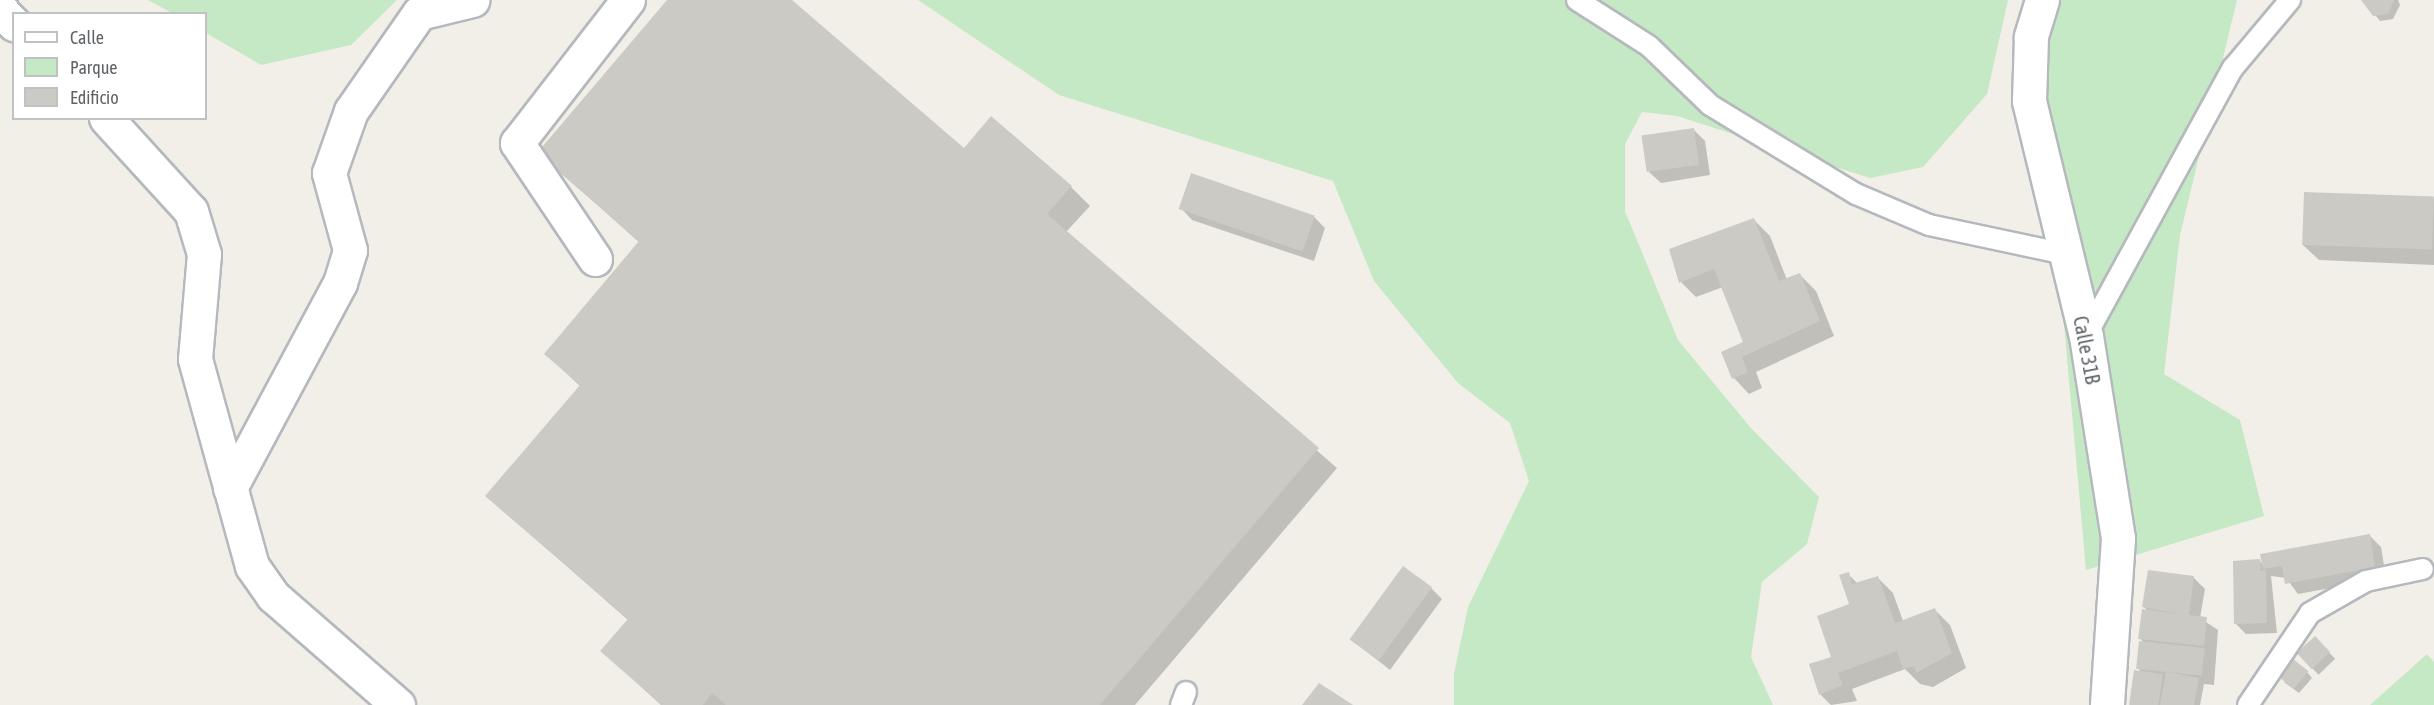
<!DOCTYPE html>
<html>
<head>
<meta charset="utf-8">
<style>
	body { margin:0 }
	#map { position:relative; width:2434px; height:705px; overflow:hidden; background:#f1efe8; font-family:"Asap Condensed",sans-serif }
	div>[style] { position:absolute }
	.green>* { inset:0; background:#c5e8c5 }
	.shadow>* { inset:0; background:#0003; transform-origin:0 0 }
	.building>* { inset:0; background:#cccac5; transform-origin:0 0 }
	.roads { filter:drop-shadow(2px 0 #b5b8bc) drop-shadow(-2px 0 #b5b8bc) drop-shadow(0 2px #b5b8bc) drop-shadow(0 -2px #b5b8bc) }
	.lane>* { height:20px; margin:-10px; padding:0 10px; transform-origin:10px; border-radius:10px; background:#fff }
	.street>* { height:33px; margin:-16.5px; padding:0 16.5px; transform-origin:16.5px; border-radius:16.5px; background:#fff }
	.secondary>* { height:33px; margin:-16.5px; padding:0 16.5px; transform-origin:16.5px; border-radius:16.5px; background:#fff }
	span { translate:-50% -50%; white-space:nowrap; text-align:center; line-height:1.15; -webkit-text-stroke:5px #fff; paint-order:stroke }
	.street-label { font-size:20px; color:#5f6368 }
	.legend { position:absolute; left:12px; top:12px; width:195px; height:108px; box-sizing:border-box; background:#fff; border:2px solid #bfc1c3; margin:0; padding:8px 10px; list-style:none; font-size:18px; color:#5f6368 }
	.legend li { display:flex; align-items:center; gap:12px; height:30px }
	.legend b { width:30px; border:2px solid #bfc1c3 }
</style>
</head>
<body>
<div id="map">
	<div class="green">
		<i style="clip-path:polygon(148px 0,397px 0,351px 45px,261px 65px,206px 33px,206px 14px,172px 13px)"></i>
		<i style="clip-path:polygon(918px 0,2008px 0,1987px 94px,1923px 167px,1870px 178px,1677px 116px,1642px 112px,1625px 144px,1625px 211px,1678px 340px,1750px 427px,1819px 497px,1807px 544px,1762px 582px,1751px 657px,1773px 705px,1454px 705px,1454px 674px,1468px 607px,1529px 481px,1510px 423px,1458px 383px,1374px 281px,1333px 181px,1059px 95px)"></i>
		<i style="clip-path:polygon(2035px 0,2237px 0,2180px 235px,2164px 374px,2240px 420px,2264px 516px,2086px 570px)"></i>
		<i style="clip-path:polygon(2427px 654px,2434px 662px,2434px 705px,2370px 705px)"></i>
	</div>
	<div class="shadow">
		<i style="clip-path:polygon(669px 0,790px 0,964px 150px,1071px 187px,1090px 206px,1066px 232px,1337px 468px,1135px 705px,661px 705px,602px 651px,628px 620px,487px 496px,581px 387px,546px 354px,640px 243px,539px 153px)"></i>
		<i style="clip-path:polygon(2363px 0,2398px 0,2400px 5px,2393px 19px,2380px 21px)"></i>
		<i style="clip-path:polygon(1694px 130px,1705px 141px,1710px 175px,1661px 183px,1649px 172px)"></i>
		<i style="clip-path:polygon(2434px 199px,2434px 265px,2319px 260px,2303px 245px)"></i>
		<i style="clip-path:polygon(1181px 208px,1314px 217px,1325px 228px,1314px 261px,1192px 220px)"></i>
		<i style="clip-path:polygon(1754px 220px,1770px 236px,1787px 280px,1800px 275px,1816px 291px,1834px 336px,1756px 372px,1762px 388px,1749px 394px,1734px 378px,1723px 353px,1745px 343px,1723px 287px,1696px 297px,1681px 282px)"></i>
		<i style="clip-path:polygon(2370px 536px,2381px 547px,2386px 578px,2298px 594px,2286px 578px,2271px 576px,2277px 633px,2246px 634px,2235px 623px,2260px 561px,2263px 565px)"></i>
		<i style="clip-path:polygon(1848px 574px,1858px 584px,1877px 577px,1893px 593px,1903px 621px,1935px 610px,1950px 625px,1966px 668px,1933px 687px,1920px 684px,1905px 669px,1852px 689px,1857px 701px,1831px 705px,1820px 694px,1851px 605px)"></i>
		<i style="clip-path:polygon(2194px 578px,2205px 589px,2200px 618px,2218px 630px,2214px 685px,2204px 684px,2200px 705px,2130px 705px,2142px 673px,2138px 668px,2145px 644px,2140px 638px,2149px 612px,2144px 607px)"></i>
		<i style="clip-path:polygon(1431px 588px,1442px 599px,1390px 670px,1352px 640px)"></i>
		<i style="left:2315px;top:638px;width:29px;height:23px;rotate:46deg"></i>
		<i style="clip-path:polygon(2307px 672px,2312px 678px,2299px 693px,2284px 682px)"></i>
	</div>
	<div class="building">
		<i style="clip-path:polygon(667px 0,792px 0,964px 148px,991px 116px,1072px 186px,1047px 214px,1319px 448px,1100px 705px,726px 705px,712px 693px,703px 705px,662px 705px,600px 651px,628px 619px,485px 496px,580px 385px,544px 354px,639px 241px,537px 153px)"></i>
		<i style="clip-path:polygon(2361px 0,2394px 0,2388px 14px,2373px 16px)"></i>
		<i style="left:1694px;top:128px;width:37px;height:53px;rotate:82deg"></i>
		<i style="left:1191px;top:173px;width:131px;height:38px;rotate:19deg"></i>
		<i style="left:2304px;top:192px;width:130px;height:53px;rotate:2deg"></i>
		<i style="clip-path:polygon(1754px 218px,1779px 281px,1800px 273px,1820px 321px,1742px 357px,1748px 372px,1732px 379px,1721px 352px,1743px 342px,1714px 269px,1679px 283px,1669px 249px)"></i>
		<i style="clip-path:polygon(2370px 534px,2375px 567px,2285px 584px,2282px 566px,2263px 569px,2260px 554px)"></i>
		<i style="clip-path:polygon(2260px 559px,2261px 571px,2266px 570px,2267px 623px,2234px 624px,2233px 561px)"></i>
		<i style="left:1403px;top:566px;width:36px;height:91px;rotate:36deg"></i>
		<i style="clip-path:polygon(2148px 570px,2194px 576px,2189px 615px,2207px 617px,2204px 646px,2138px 639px,2142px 609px,2179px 614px,2142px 607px)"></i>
		<i style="clip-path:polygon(1849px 572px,1852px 584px,1878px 576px,1895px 623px,1935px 608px,1952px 653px,1916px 673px,1914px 666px,1903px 669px,1897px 651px,1838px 673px,1843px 685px,1819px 695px,1809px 664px,1831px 657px,1817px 616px,1849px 604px,1839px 575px)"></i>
		<i style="left:2315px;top:636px;width:22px;height:25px;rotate:47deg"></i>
		<i style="left:2139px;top:641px;width:66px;height:28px;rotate:6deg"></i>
		<i style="left:2292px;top:658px;width:21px;height:23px;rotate:39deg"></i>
		<i style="left:2134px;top:670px;width:29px;height:35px;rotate:8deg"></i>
		<i style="clip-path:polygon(2166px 672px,2199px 678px,2194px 705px,2160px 705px)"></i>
		<i style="clip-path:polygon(1319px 683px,1353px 705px,1302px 705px)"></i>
	</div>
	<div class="roads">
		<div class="lane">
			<i style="left:1577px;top:0;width:85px;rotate:32.6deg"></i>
			<i style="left:1649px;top:46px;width:85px;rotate:44deg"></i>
			<i style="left:1710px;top:105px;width:171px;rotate:31.4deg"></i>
			<i style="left:1856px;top:194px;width:79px;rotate:23deg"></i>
			<i style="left:1929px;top:225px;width:140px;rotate:12deg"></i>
			<i style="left:2086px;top:336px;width:306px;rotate:-61.3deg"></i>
			<i style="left:2233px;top:68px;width:89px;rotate:-50deg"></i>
			<i style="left:1181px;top:705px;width:14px;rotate:-69deg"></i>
			<i style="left:2248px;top:705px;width:111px;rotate:-56deg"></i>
			<i style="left:2310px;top:613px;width:64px;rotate:-29.7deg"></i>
			<i style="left:2366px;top:581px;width:58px;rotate:-11.9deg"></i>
		</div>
		<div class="street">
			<i style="left:0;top:9px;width:21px;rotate:47deg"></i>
			<i style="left:106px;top:118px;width:126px;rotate:47.6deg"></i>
			<i style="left:191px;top:211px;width:45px;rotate:73.2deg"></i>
			<i style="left:204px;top:254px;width:105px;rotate:94.9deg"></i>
			<i style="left:195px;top:359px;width:215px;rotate:74.6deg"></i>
			<i style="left:252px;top:566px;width:37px;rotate:55deg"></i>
			<i style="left:273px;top:596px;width:166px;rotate:41.1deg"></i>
			<i style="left:595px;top:259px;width:140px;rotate:-123.9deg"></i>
			<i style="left:517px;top:143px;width:181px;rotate:-52.2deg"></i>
			<i style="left:230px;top:488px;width:233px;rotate:-61.8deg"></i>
			<i style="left:340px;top:283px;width:34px;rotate:-73deg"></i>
			<i style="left:350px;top:250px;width:80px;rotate:-105.3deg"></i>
			<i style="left:329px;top:173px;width:66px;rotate:-70.5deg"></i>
			<i style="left:351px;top:111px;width:119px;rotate:-55.2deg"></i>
			<i style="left:419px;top:13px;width:55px;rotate:-13.8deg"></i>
		</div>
		<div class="secondary">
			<i style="left:2042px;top:0;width:39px;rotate:107deg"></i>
			<i style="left:2031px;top:37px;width:64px;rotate:91.8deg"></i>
			<i style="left:2029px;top:101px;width:242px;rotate:76.4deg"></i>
			<i style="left:2086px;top:336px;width:205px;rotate:81deg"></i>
			<i style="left:2118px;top:538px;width:167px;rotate:93.8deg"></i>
		</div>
	</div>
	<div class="street-label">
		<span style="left:2087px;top:350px;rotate:79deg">Calle 31B</span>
	</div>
	<ul class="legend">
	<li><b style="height:8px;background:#fff"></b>Calle</li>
	<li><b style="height:16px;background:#c5e8c5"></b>Parque</li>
	<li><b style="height:16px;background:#cccac5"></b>Edificio</li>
	</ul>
</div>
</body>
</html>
